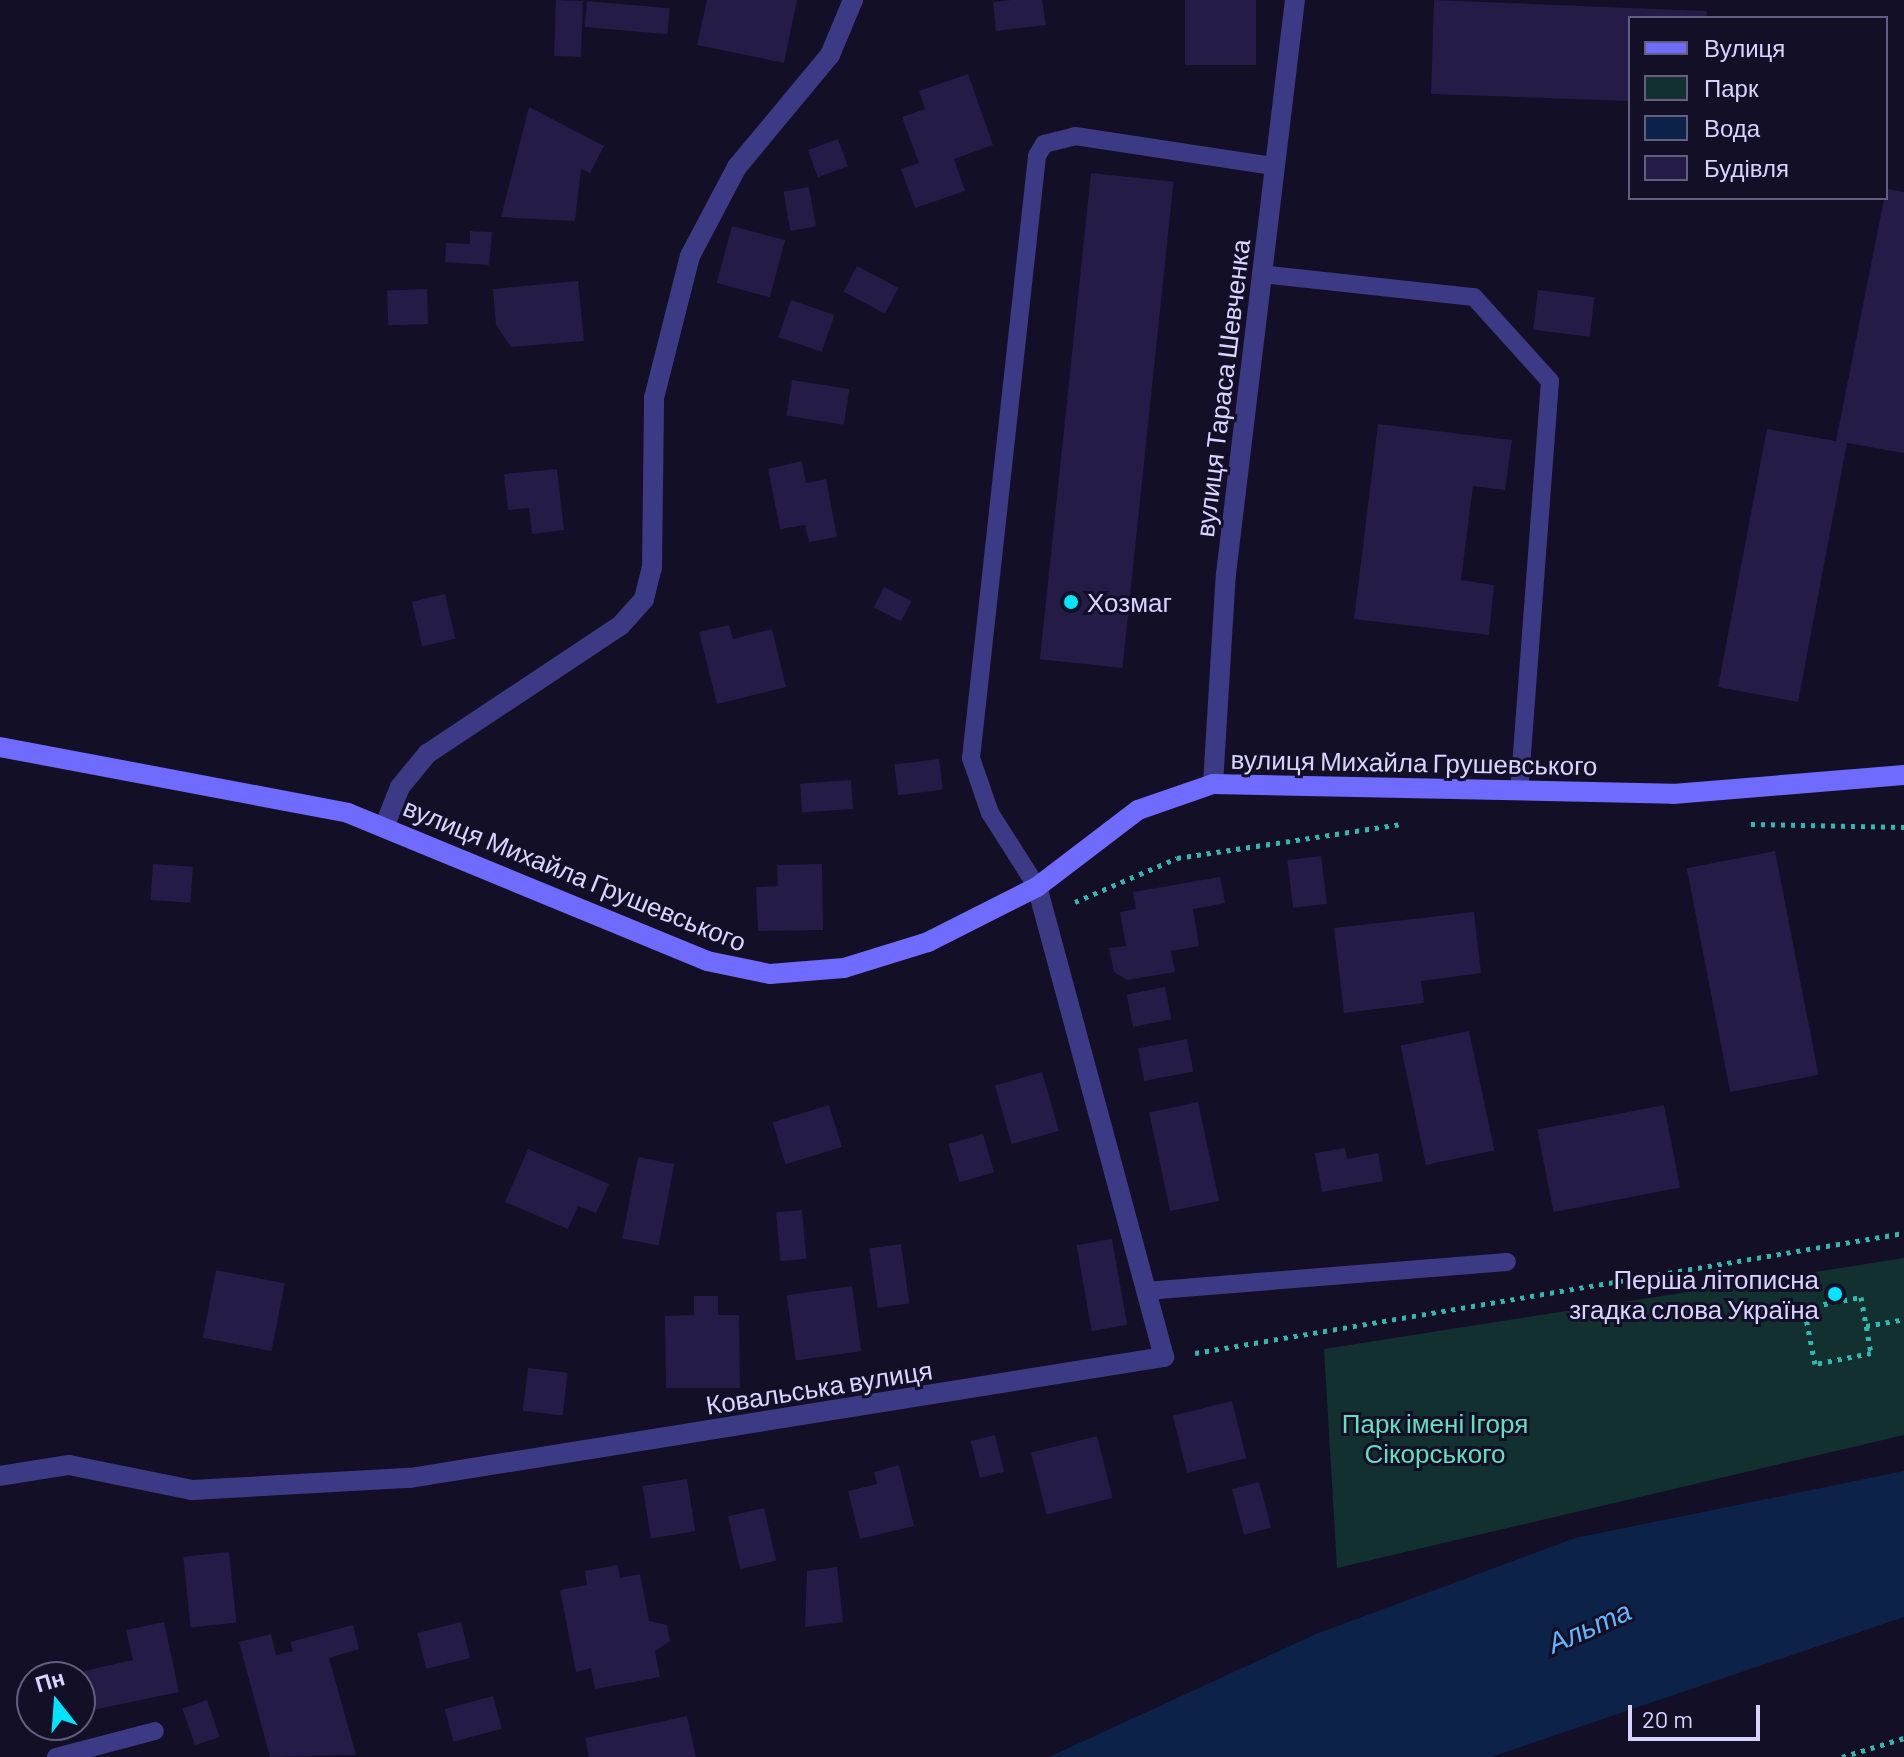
<!DOCTYPE html>
<html>
<head>
<meta charset="utf-8">
<style>
	body { margin:0 }
	#map { position:relative; width:1904px; height:1757px; overflow:hidden; background:#130f26; font-family:Barlow,sans-serif }
	div>[style] { position:absolute }
	.green>* { inset:0; background:#12302f }
	.water>* { inset:0; background:#0c2248 }
	.building>* { inset:0; background:#241b47; transform-origin:0 0 }
	.path>* { height:5px; margin-top:-2.5px; transform-origin:0; background:repeating-linear-gradient(90deg,#2fb8b0 0 4px,transparent 0 10px) }
	.lane>* { height:18px; margin:-9px; padding:0 9px; transform-origin:9px; border-radius:9px; background:#3d3a85 }
	.street>* { height:20px; margin:-10px; padding:0 10px; transform-origin:10px; border-radius:10px; background:#3d3a85 }
	.secondary>* { height:20px; margin:-10px; padding:0 10px; transform-origin:10px; border-radius:10px; background:#6f6bff }
	.dots>* { width:22px; height:22px; translate:-50% -50%; box-sizing:border-box; border:4px solid #130f26; border-radius:50% }
	span { translate:-50% -50%; white-space:nowrap; text-align:center; line-height:1.15; -webkit-text-stroke:6px #130f26; paint-order:stroke }
	.street-label { font-size:26px; color:#d9d4ff }
	.poi-label { font-size:26px; color:#d9d4ff }
	.left { translate:0 -50%; text-align:left }
	.right { translate:-100% -50%; text-align:right }
	.park-label { font-size:26px; color:#5fe0c0 }
	.water-label { font-size:28px; color:#62b6ff; font-style:italic }
	.legend { position:absolute; left:1628px; top:16px; width:260px; height:184px; box-sizing:border-box; background:#130f26; border:2px solid #625e7d; margin:0; padding:10px 14px; list-style:none; font-size:24px; color:#d9d4ff }
	.legend li { display:flex; align-items:center; gap:16px; height:40px }
	.legend b { width:40px; border:2px solid #625e7d }
	.north { position:absolute; left:16px; top:1661px; width:80px; height:80px; box-sizing:border-box; background:#130f26; border:2px solid #625e7d; border-radius:50%; rotate:343deg; font-size:22px; font-weight:700; line-height:32px; text-align:center; color:#d9d4ff }
	.north::after { content:''; display:block; margin:auto; width:28px; height:36px; background:#00e5ff; clip-path:polygon(50% 0,100% 100%,50% 72%,0 100%) }
	.scale { position:absolute; left:1628px; top:1705px; width:132px; height:36px; box-sizing:border-box; border:4px solid #d9d4ff; border-top:0; padding-left:10px; font-size:24px; line-height:28px; white-space:nowrap; color:#d9d4ff; -webkit-text-stroke:6px #130f26; paint-order:stroke }
</style>
</head>
<body>
<div id="map">
	<div class="green">
		<i style="clip-path:polygon(1904px 1258px,1904px 1435px,1337px 1568px,1324px 1349px)"></i>
	</div>
	<div class="water">
		<i style="clip-path:polygon(1904px 1471px,1904px 1617px,1491px 1757px,1049px 1757px,1316px 1634px,1575px 1538px)"></i>
	</div>
	<div class="building">
		<i style="left:556px;top:0;width:27px;height:56px;rotate:2deg"></i>
		<i style="clip-path:polygon(707px 0,797px 0,784px 63px,697px 45px)"></i>
		<i style="clip-path:polygon(1011px 0,1042px 0,1046px 25px,996px 31px,993px 2px)"></i>
		<i style="left:1185px;top:0;width:71px;height:65px"></i>
		<i style="clip-path:polygon(1434px 0,1707px 11px,1706px 18px,1630px 18px,1630px 101px,1431px 94px)"></i>
		<i style="left:587px;top:1px;width:83px;height:26px;rotate:5deg"></i>
		<i style="clip-path:polygon(968px 74px,993px 145px,954px 159px,965px 191px,915px 208px,901px 169px,919px 163px,902px 117px,925px 109px,919px 91px)"></i>
		<i style="clip-path:polygon(529px 107px,604px 146px,590px 173px,581px 169px,575px 221px,501px 217px)"></i>
		<i style="left:838px;top:139px;width:29px;height:32px;rotate:70deg"></i>
		<i style="left:1091px;top:173px;width:83px;height:489px;rotate:6deg"></i>
		<i style="left:809px;top:187px;width:40px;height:26px;rotate:80deg"></i>
		<i style="clip-path:polygon(1886px 189px,1904px 192px,1904px 453px,1847px 443px,1798px 702px,1718px 687px,1767px 429px,1836px 441px)"></i>
		<i style="left:732px;top:226px;width:55px;height:59px;rotate:15deg"></i>
		<i style="clip-path:polygon(470px 231px,492px 232px,489px 265px,445px 262px,446px 243px,470px 244px)"></i>
		<i style="left:857px;top:266px;width:47px;height:29px;rotate:28deg"></i>
		<i style="clip-path:polygon(578px 281px,584px 341px,511px 347px,496px 325px,493px 289px)"></i>
		<i style="left:427px;top:289px;width:35px;height:40px;rotate:88deg"></i>
		<i style="left:1538px;top:290px;width:57px;height:40px;rotate:7deg"></i>
		<i style="left:791px;top:300px;width:46px;height:39px;rotate:19deg"></i>
		<i style="left:792px;top:380px;width:58px;height:36px;rotate:9deg"></i>
		<i style="clip-path:polygon(1378px 424px,1512px 440px,1505px 490px,1473px 486px,1461px 580px,1494px 585px,1489px 635px,1354px 619px)"></i>
		<i style="clip-path:polygon(802px 461px,806px 483px,826px 479px,837px 537px,809px 542px,805px 525px,780px 529px,768px 469px)"></i>
		<i style="clip-path:polygon(557px 469px,564px 530px,532px 534px,529px 508px,508px 510px,504px 474px)"></i>
		<i style="left:884px;top:587px;width:31px;height:23px;rotate:27deg"></i>
		<i style="left:445px;top:594px;width:46px;height:34px;rotate:77deg"></i>
		<i style="clip-path:polygon(729px 625px,733px 639px,772px 629px,786px 687px,717px 704px,699px 632px)"></i>
		<i style="left:939px;top:759px;width:31px;height:45px;rotate:83deg"></i>
		<i style="left:851px;top:780px;width:29px;height:51px;rotate:86deg"></i>
		<i style="left:1775px;top:851px;width:228px;height:90px;rotate:79deg"></i>
		<i style="left:1321px;top:856px;width:48px;height:34px;rotate:83deg"></i>
		<i style="left:153px;top:864px;width:40px;height:36px;rotate:4deg"></i>
		<i style="clip-path:polygon(822px 864px,823px 930px,758px 931px,756px 887px,778px 886px,777px 865px)"></i>
		<i style="clip-path:polygon(1220px 877px,1225px 903px,1193px 909px,1199px 946px,1171px 951px,1175px 972px,1127px 980px,1114px 972px,1109px 948px,1126px 946px,1120px 912px,1136px 909px,1133px 892px)"></i>
		<i style="clip-path:polygon(1474px 912px,1481px 973px,1421px 981px,1424px 1003px,1344px 1013px,1334px 928px)"></i>
		<i style="left:1165px;top:987px;width:33px;height:39px;rotate:79deg"></i>
		<i style="left:1469px;top:1031px;width:122px;height:70px;rotate:78deg"></i>
		<i style="left:1187px;top:1039px;width:33px;height:50px;rotate:79deg"></i>
		<i style="left:1042px;top:1072px;width:61px;height:49px;rotate:74deg"></i>
		<i style="left:1198px;top:1102px;width:101px;height:50px;rotate:78deg"></i>
		<i style="left:829px;top:1105px;width:44px;height:59px;rotate:73deg"></i>
		<i style="left:1664px;top:1105px;width:84px;height:129px;rotate:79deg"></i>
		<i style="left:983px;top:1134px;width:40px;height:36px;rotate:74deg"></i>
		<i style="clip-path:polygon(1345px 1148px,1347px 1159px,1378px 1153px,1383px 1181px,1322px 1192px,1315px 1153px)"></i>
		<i style="clip-path:polygon(528px 1149px,609px 1184px,596px 1213px,578px 1206px,568px 1229px,505px 1202px)"></i>
		<i style="left:638px;top:1157px;width:37px;height:83px;rotate:11deg"></i>
		<i style="left:802px;top:1210px;width:49px;height:26px;rotate:85deg"></i>
		<i style="left:1112px;top:1239px;width:87px;height:36px;rotate:80deg"></i>
		<i style="left:901px;top:1244px;width:60px;height:32px;rotate:82deg"></i>
		<i style="left:216px;top:1270px;width:70px;height:69px;rotate:11deg"></i>
		<i style="left:852px;top:1286px;width:66px;height:66px;rotate:82deg"></i>
		<i style="clip-path:polygon(694px 1296px,718px 1296px,718px 1315px,739px 1315px,740px 1388px,666px 1388px,665px 1316px,694px 1315px)"></i>
		<i style="left:528px;top:1368px;width:40px;height:43px;rotate:7deg"></i>
		<i style="left:1232px;top:1401px;width:59px;height:61px;rotate:76deg"></i>
		<i style="left:995px;top:1435px;width:38px;height:25px;rotate:76deg"></i>
		<i style="left:1097px;top:1436px;width:64px;height:68px;rotate:76deg"></i>
		<i style="clip-path:polygon(899px 1465px,914px 1526px,860px 1539px,848px 1491px,877px 1484px,874px 1472px)"></i>
		<i style="left:687px;top:1479px;width:53px;height:45px;rotate:81deg"></i>
		<i style="left:1259px;top:1482px;width:47px;height:28px;rotate:75deg"></i>
		<i style="left:764px;top:1508px;width:54px;height:37px;rotate:77deg"></i>
		<i style="left:229px;top:1552px;width:71px;height:46px;rotate:84deg"></i>
		<i style="clip-path:polygon(618px 1565px,620px 1578px,640px 1574px,649px 1621px,667px 1625px,670px 1641px,655px 1651px,660px 1677px,595px 1689px,591px 1668px,576px 1672px,560px 1590px,587px 1585px,585px 1571px)"></i>
		<i style="clip-path:polygon(837px 1567px,843px 1622px,805px 1627px,807px 1571px)"></i>
		<i style="clip-path:polygon(164px 1622px,179px 1692px,93px 1710px,84px 1671px,133px 1660px,126px 1630px)"></i>
		<i style="left:461px;top:1622px;width:37px;height:45px;rotate:76deg"></i>
		<i style="clip-path:polygon(353px 1625px,359px 1649px,329px 1658px,356px 1755px,270px 1757px,239px 1642px,271px 1634px,276px 1655px,293px 1651px,290px 1642px)"></i>
		<i style="left:493px;top:1696px;width:34px;height:50px;rotate:75deg"></i>
		<i style="left:207px;top:1700px;width:39px;height:26px;rotate:71deg"></i>
		<i style="clip-path:polygon(687px 1716px,696px 1757px,589px 1757px,585px 1738px)"></i>
	</div>
	<div class="path">
		<i style="left:1751px;top:824px;width:153px;rotate:1.1deg"></i>
		<i style="left:1075px;top:902px;width:111px;rotate:-23.3deg"></i>
		<i style="left:1177px;top:858px;width:227px;rotate:-8.6deg"></i>
		<i style="left:1861px;top:1297px;width:57px;rotate:79.9deg"></i>
		<i style="left:1871px;top:1353px;width:57px;rotate:168.9deg"></i>
		<i style="left:1815px;top:1364px;width:57px;rotate:-101.1deg"></i>
		<i style="left:1804px;top:1308px;width:58px;rotate:-10.9deg"></i>
		<i style="left:1866px;top:1326px;width:39px;rotate:-10deg"></i>
		<i style="left:1195px;top:1353px;width:719px;rotate:-9.61deg"></i>
		<i style="left:1842px;top:1757px;width:65px;rotate:-17deg"></i>
	</div>
	<div class="lane">
		<i style="left:1261px;top:274px;width:214px;rotate:6.2deg"></i>
		<i style="left:1474px;top:297px;width:113px;rotate:47.9deg"></i>
		<i style="left:1550px;top:381px;width:409px;rotate:94.3deg"></i>
		<i style="left:1037px;top:887px;width:88px;rotate:-122.4deg"></i>
		<i style="left:990px;top:813px;width:58px;rotate:-109.1deg"></i>
		<i style="left:971px;top:758px;width:606px;rotate:-83.74deg"></i>
		<i style="left:1037px;top:156px;width:14px;rotate:-60deg"></i>
		<i style="left:1044px;top:144px;width:32px;rotate:-14deg"></i>
		<i style="left:1075px;top:136px;width:201px;rotate:8.6deg"></i>
		<i style="left:1146px;top:1291px;width:362px;rotate:-4.6deg"></i>
		<i style="left:56px;top:1757px;width:102px;rotate:-14.7deg"></i>
	</div>
	<div class="street">
		<i style="left:1213px;top:784px;width:210px;rotate:-86.5deg"></i>
		<i style="left:1226px;top:574px;width:578px;rotate:-83.15deg"></i>
		<i style="left:385px;top:825px;width:41px;rotate:-68.5deg"></i>
		<i style="left:400px;top:787px;width:43px;rotate:-50.7deg"></i>
		<i style="left:427px;top:754px;width:232px;rotate:-33.6deg"></i>
		<i style="left:620px;top:626px;width:36px;rotate:-48deg"></i>
		<i style="left:644px;top:599px;width:32px;rotate:-76deg"></i>
		<i style="left:652px;top:568px;width:170px;rotate:-89.3deg"></i>
		<i style="left:654px;top:398px;width:146px;rotate:-75.8deg"></i>
		<i style="left:690px;top:256px;width:101px;rotate:-62.2deg"></i>
		<i style="left:737px;top:167px;width:146px;rotate:-50.3deg"></i>
		<i style="left:830px;top:55px;width:60px;rotate:-67.3deg"></i>
		<i style="left:0;top:1476px;width:70px;rotate:-9.1deg"></i>
		<i style="left:69px;top:1465px;width:126px;rotate:11.5deg"></i>
		<i style="left:192px;top:1490px;width:218px;rotate:-3.2deg"></i>
		<i style="left:410px;top:1478px;width:764px;rotate:-9.12deg"></i>
		<i style="left:1164px;top:1357px;width:487px;rotate:-105.1deg"></i>
	</div>
	<div class="secondary">
		<i style="left:0;top:747px;width:354px;rotate:10.7deg"></i>
		<i style="left:348px;top:813px;width:388px;rotate:22.4deg"></i>
		<i style="left:707px;top:961px;width:64px;rotate:11.7deg"></i>
		<i style="left:770px;top:974px;width:74px;rotate:-4.6deg"></i>
		<i style="left:844px;top:968px;width:88px;rotate:-17.2deg"></i>
		<i style="left:928px;top:942px;width:122px;rotate:-26.8deg"></i>
		<i style="left:1037px;top:887px;width:127px;rotate:-37.3deg"></i>
		<i style="left:1138px;top:810px;width:79px;rotate:-19.1deg"></i>
		<i style="left:1213px;top:784px;width:460px;rotate:1.2deg"></i>
		<i style="left:1673px;top:794px;width:232px;rotate:-4.7deg"></i>
	</div>
	<div class="dots">
		<i style="left:1071px;top:602px;background:#00e5ff"></i>
		<i style="left:1835px;top:1294px;background:#00e5ff"></i>
	</div>
	<div class="street-label">
		<span style="left:1222px;top:388px;rotate:-83deg">вулиця Тараса Шевченка</span>
		<span style="left:1414px;top:762px;rotate:1deg">вулиця Михайла Грушевського</span>
		<span style="left:575px;top:874px;rotate:22deg">вулиця Михайла Грушевського</span>
		<span style="left:819px;top:1387px;rotate:-9deg">Ковальська вулиця</span>
	</div>
	<div class="poi-label">
		<span class="left" style="left:1087px;top:602px">Хозмаг</span>
		<span class="right" style="left:1819px;top:1294px">Перша літописна<br>згадка слова Україна</span>
	</div>
	<div class="park-label">
		<span style="left:1435px;top:1438px">Парк імені Ігоря<br>Сікорського</span>
	</div>
	<div class="water-label">
		<span style="left:1589px;top:1626px;rotate:-24deg">Альта</span>
	</div>
	<ul class="legend">
	<li><b style="height:10px;background:#6f6bff"></b>Вулиця</li>
	<li><b style="height:22px;background:#12302f"></b>Парк</li>
	<li><b style="height:22px;background:#0c2248"></b>Вода</li>
	<li><b style="height:22px;background:#241b47"></b>Будівля</li>
	</ul>
	<div class="north">Пн</div>
	<div class="scale">20 m</div>
</div>
</body>
</html>
